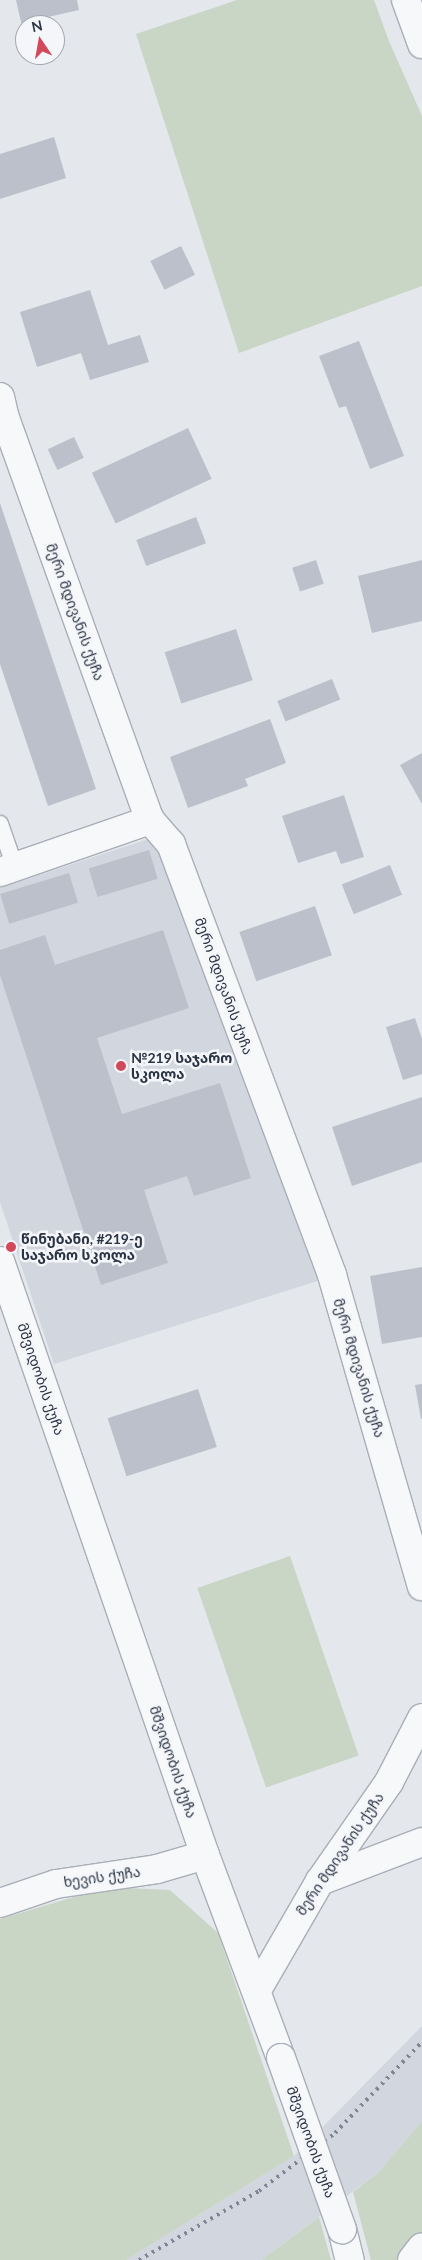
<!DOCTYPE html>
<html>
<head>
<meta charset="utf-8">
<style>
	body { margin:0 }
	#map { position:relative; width:422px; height:2260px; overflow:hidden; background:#e4e7ec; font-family:Lato,"Noto Sans Georgian",sans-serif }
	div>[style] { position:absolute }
	.built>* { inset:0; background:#d2d6de }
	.green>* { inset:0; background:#c9d6c5; transform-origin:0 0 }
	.building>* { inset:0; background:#bbc0ca; transform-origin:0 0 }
	.roads { filter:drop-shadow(1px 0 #a9aeb7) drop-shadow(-1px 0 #a9aeb7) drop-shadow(0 1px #a9aeb7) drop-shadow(0 -1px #a9aeb7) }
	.service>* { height:16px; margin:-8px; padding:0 8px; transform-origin:8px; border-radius:8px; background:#f7f8fa }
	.minor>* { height:28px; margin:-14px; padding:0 14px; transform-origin:14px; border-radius:14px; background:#f7f8fa }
	.tertiary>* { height:28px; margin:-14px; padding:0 14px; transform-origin:14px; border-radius:14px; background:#f7f8fa }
	.rail>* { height:4px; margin-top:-2px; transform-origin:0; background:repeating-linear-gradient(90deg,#7d8696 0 2.5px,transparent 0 7.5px) }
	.bridges { filter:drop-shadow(1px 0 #a9aeb7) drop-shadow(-1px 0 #a9aeb7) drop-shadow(0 1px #a9aeb7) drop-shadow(0 -1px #a9aeb7) }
	.tertiary-bridge>* { height:28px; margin:-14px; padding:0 14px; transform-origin:14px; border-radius:14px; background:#f7f8fa }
	.dots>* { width:14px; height:14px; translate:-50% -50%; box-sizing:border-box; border:2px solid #f4f6f9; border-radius:50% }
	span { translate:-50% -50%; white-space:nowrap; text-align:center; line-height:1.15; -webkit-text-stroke:5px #f4f6f9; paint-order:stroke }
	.street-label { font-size:14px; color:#2b3445 }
	.poi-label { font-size:14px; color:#2b3445; font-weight:700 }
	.left { translate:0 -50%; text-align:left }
	.north { position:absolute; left:15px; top:15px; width:50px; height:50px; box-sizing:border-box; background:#f4f6f9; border:1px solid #a4a8b1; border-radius:50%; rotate:348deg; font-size:14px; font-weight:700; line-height:20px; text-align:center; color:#2b3445 }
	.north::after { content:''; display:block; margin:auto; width:18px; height:22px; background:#d1495b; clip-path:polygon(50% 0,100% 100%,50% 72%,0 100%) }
</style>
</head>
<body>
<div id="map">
	<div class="built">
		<i style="clip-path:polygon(151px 838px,171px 876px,321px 1280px,54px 1364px,0 1202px,0 888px)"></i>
		<i style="clip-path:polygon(422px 2026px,422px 2121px,379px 2172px,261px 2260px,126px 2260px,294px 2156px)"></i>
	</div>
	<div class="green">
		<i style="clip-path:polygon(237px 0,374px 0,389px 41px,422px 116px,422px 286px,239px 353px,136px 34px)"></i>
		<i style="left:290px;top:1556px;width:211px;height:98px;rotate:71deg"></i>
		<i style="clip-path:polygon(107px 1887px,170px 1890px,218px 1933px,294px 2156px,126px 2260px,0 2260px,0 1919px)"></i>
		<i style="clip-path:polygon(422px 2121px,422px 2260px,371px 2260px,353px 2192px,379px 2172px)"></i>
		<i style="clip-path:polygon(319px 2217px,331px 2260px,261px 2260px)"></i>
	</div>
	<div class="building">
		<i style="clip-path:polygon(16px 0,77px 0,79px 10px,48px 17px,50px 25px,25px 25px,24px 35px)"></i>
		<i style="clip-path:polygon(54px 137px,66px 178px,0 199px,0 154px)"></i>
		<i style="left:181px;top:246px;width:32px;height:34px;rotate:64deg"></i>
		<i style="clip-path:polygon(90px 290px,108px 345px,140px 335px,149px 362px,90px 380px,81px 353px,37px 367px,20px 312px)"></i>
		<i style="clip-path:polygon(359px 341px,404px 456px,370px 469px,346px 406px,339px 408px,319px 356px)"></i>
		<i style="left:188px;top:428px;width:56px;height:106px;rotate:65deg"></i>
		<i style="left:74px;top:437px;width:23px;height:29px;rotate:65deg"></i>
		<i style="clip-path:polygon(0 503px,96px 789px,48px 806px,0 664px)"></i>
		<i style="left:196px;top:517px;width:28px;height:64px;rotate:69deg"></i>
		<i style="left:316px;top:560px;width:25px;height:25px;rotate:72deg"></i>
		<i style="clip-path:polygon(422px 560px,422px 621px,372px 633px,358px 576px)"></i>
		<i style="left:236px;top:629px;width:54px;height:75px;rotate:72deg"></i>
		<i style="left:332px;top:679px;width:22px;height:59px;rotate:68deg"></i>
		<i style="clip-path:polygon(270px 719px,286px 763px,245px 779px,248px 786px,188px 808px,170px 757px)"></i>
		<i style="clip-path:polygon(422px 753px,422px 804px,400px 765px)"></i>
		<i style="clip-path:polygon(344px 795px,364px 857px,341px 864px,336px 851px,298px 863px,282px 816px)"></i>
		<i style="left:149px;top:850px;width:30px;height:63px;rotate:73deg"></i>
		<i style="left:390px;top:865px;width:32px;height:52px;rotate:68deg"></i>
		<i style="left:69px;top:873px;width:31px;height:72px;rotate:73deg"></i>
		<i style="left:315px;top:906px;width:52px;height:80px;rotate:71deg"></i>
		<i style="clip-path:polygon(163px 930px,189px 1008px,97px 1038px,122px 1114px,220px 1083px,251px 1178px,194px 1196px,187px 1176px,144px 1190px,168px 1263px,101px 1285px,0 975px,0 950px,45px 935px,55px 965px)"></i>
		<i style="clip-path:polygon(415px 1018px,422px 1039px,422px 1074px,403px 1080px,386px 1027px)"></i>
		<i style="clip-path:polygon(422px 1097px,422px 1162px,352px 1186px,332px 1127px)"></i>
		<i style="clip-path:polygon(422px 1267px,422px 1337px,382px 1344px,370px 1276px)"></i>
		<i style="clip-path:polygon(422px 1384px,422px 1419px,421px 1419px,415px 1385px)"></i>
		<i style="left:198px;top:1389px;width:61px;height:95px;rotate:72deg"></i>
	</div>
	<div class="roads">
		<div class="service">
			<i style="left:0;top:824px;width:46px;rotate:70.8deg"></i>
		</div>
		<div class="minor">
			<i style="left:406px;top:0;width:47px;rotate:70deg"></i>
			<i style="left:0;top:397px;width:22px;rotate:77deg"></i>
			<i style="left:5px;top:418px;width:427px;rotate:70.2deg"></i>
			<i style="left:150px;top:820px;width:32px;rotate:49deg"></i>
			<i style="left:171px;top:844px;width:460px;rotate:69.5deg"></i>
			<i style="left:332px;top:1275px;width:324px;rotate:73.9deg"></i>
			<i style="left:0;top:872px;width:159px;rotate:-19.1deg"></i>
			<i style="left:320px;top:1881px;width:109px;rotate:-20.9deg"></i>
			<i style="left:0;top:1903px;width:59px;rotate:-18.7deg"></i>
			<i style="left:56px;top:1884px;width:102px;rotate:-8.4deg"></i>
			<i style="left:157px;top:1869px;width:50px;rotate:-16.3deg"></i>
			<i style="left:257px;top:1990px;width:126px;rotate:-60deg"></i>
			<i style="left:320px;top:1881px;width:121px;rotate:-55.1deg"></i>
			<i style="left:389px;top:1782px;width:72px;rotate:-62.7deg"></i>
			<i style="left:412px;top:2260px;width:16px;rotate:-52deg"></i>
		</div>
		<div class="tertiary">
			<i style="left:0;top:1261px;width:628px;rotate:70.96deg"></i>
			<i style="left:205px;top:1855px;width:217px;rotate:69.5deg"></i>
			<i style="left:342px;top:2229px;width:32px;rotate:76deg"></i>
		</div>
	</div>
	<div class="rail">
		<i style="left:139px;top:2260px;width:138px;rotate:-29.9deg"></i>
		<i style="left:259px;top:2191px;width:96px;rotate:-37.3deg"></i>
		<i style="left:335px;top:2133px;width:126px;rotate:-46.3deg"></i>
	</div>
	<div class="bridges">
		<div class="tertiary-bridge">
			<i style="left:281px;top:2058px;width:182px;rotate:70.4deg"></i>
		</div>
	</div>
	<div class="dots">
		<i style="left:121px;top:1066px;background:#d1495b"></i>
		<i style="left:11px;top:1247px;background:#d1495b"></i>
	</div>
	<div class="street-label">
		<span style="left:75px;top:612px;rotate:70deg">მერი მდივანის ქუჩა</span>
		<span style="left:224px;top:986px;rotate:70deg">მერი მდივანის ქუჩა</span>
		<span style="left:359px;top:1368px;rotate:73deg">მერი მდივანის ქუჩა</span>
		<span style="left:41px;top:1379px;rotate:71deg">მშვიდობის ქუჩა</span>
		<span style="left:173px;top:1762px;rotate:71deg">მშვიდობის ქუჩა</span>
		<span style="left:340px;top:1854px;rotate:-56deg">მერი მდივანის ქუჩა</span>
		<span style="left:102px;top:1877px;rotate:-8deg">ხევის ქუჩა</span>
		<span style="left:311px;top:2142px;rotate:70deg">მშვიდობის ქუჩა</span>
	</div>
	<div class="poi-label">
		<span class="left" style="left:131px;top:1066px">№219 საჯარო<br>სკოლა</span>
		<span class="left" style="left:21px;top:1247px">წინუბანი, #219-ე<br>საჯარო სკოლა</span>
	</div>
	<div class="north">N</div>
</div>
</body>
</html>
